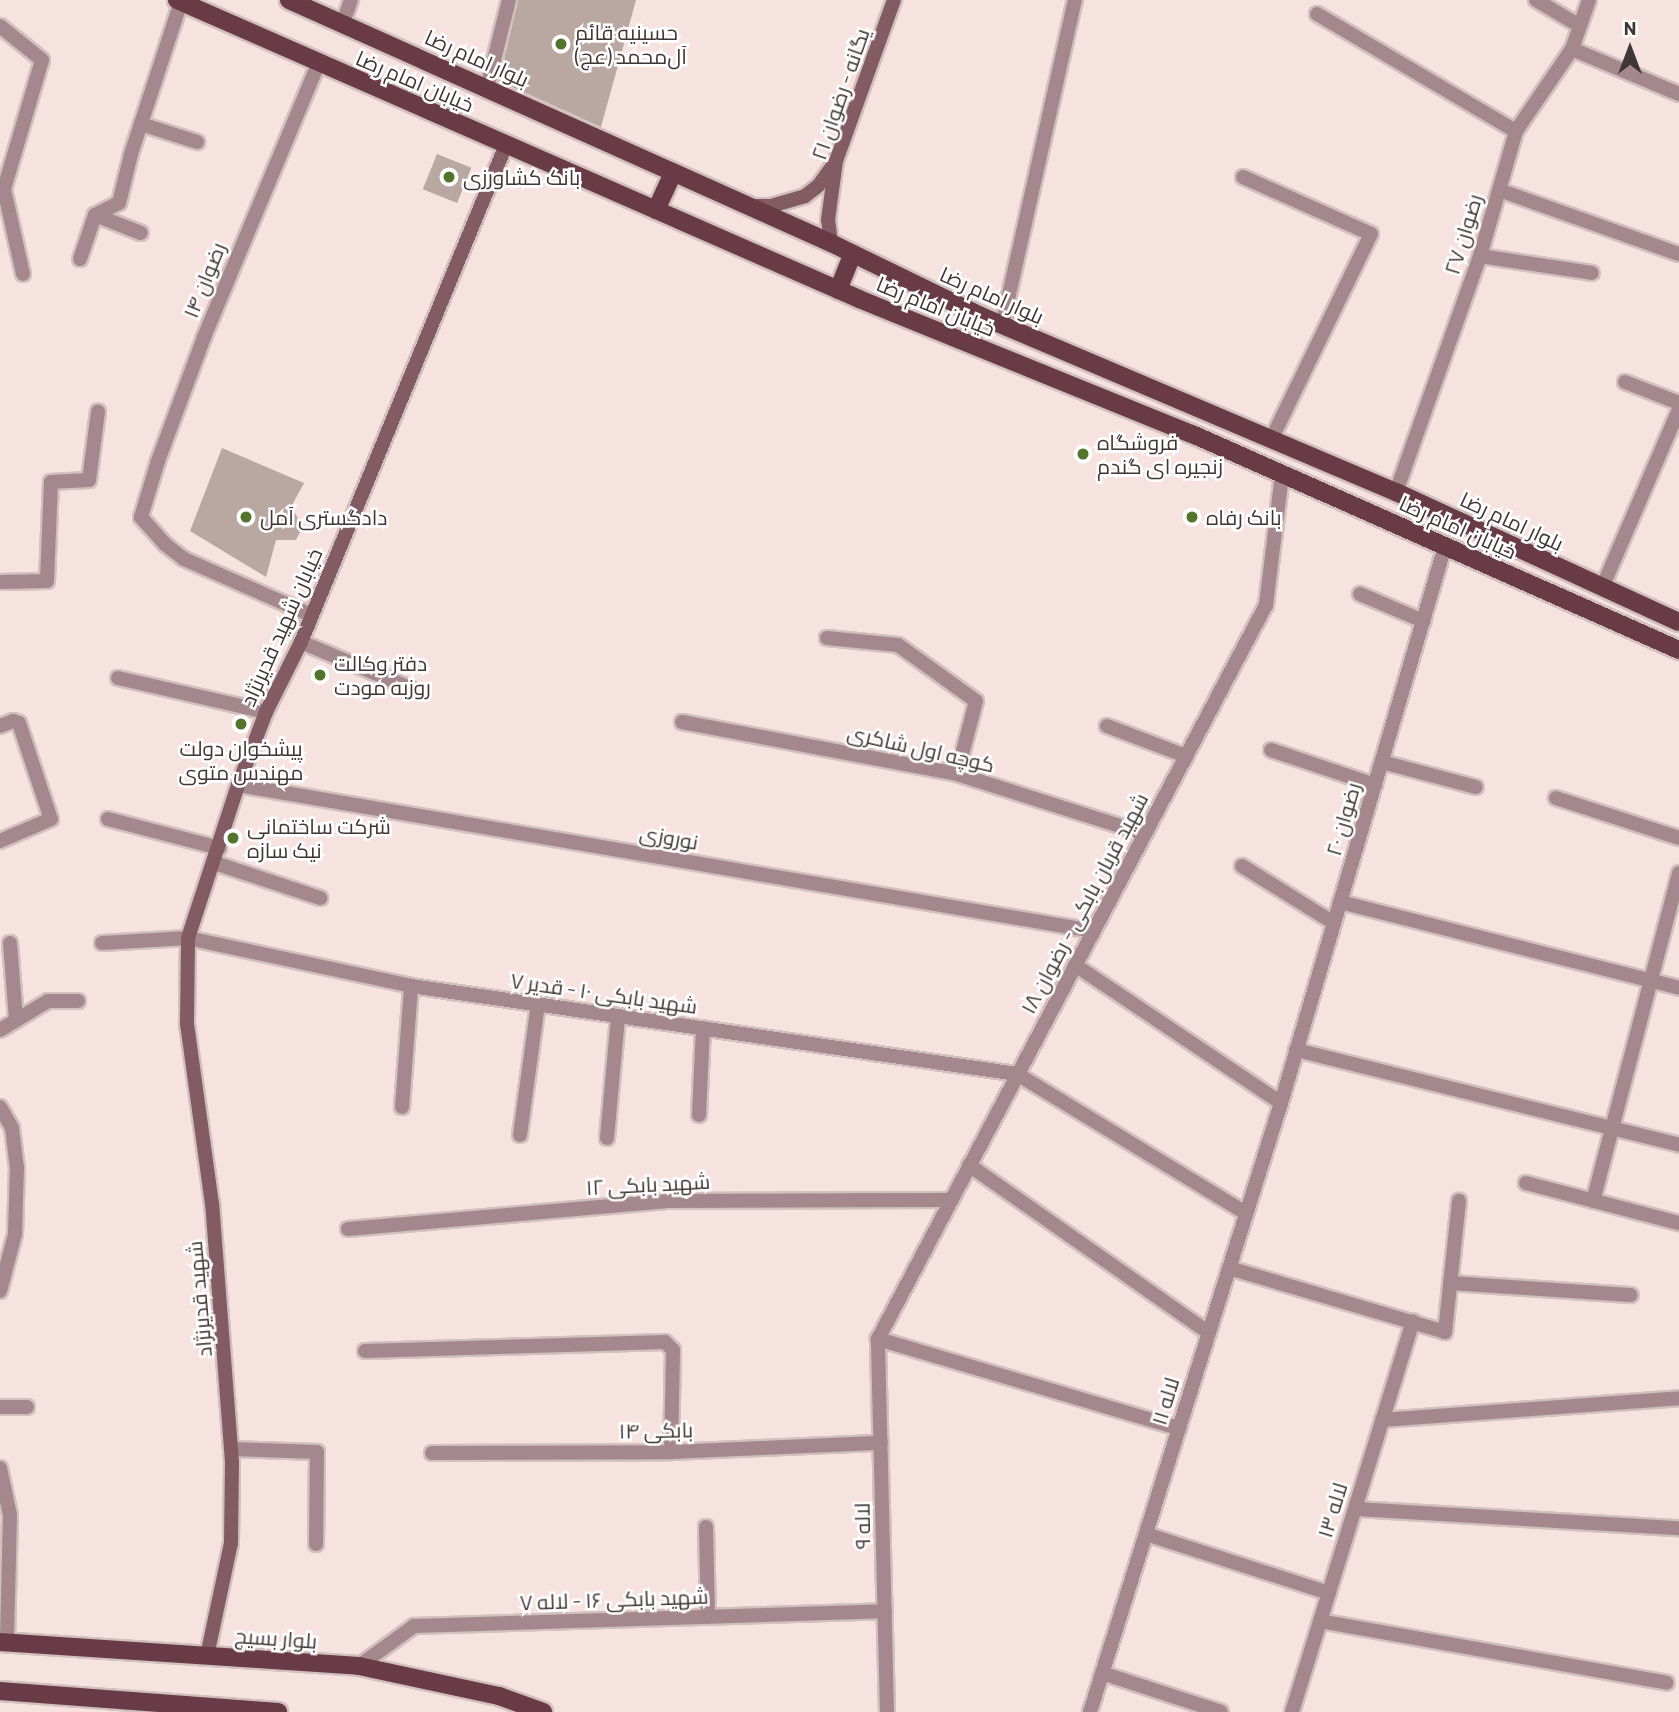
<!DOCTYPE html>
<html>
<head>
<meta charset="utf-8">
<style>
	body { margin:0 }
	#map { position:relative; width:1679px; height:1712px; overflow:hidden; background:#f6e2df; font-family:Barlow,Cairo,sans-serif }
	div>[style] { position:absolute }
	.building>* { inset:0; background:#b9a8a1; transform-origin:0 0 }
	.roads { filter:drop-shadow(2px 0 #d1c0bd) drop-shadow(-2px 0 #d1c0bd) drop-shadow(0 2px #d1c0bd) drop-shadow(0 -2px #d1c0bd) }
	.street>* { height:14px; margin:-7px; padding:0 7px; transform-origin:7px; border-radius:7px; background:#a4888d }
	.secondary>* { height:14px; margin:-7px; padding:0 7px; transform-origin:7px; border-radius:7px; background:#835b63 }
	.primary>* { height:18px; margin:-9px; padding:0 9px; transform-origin:9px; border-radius:9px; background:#693b46 }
	.dots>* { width:19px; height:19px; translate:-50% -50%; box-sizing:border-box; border:4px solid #fff; border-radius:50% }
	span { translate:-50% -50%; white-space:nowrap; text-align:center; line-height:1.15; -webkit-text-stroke:5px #fff; paint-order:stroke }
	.poi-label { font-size:21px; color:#3f3736 }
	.left { translate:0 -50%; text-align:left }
	.street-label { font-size:21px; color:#3f3736 }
	.north { position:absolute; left:1595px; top:14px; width:70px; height:70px; -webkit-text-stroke:5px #fff; paint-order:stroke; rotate:0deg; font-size:19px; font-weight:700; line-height:28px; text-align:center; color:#3f3736 }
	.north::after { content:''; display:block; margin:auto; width:24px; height:32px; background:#3f3736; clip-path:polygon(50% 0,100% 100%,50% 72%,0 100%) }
</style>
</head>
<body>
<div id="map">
	<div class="building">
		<i style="clip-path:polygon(518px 0,636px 0,601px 127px,499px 81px)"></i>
		<i style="left:437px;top:154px;width:37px;height:38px;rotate:22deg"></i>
		<i style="clip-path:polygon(222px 448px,304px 483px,291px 507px,303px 526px,296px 540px,276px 540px,266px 577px,190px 531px)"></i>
	</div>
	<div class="roads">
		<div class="street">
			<i style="left:1536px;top:0;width:51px;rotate:30.6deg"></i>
			<i style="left:1317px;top:14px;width:231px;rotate:30.5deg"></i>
			<i style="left:343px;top:23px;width:24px;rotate:-71deg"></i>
			<i style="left:0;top:26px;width:54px;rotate:39deg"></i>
			<i style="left:42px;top:60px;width:134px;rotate:106.4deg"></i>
			<i style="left:4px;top:189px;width:87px;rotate:77.4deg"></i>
			<i style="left:1572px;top:49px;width:116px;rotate:22.8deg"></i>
			<i style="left:487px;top:88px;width:91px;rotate:-76deg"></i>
			<i style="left:141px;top:124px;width:59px;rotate:17.8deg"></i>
			<i style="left:1243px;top:177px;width:140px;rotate:24deg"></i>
			<i style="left:1371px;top:234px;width:227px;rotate:115.9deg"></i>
			<i style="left:1499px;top:190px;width:191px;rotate:19.6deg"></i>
			<i style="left:95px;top:215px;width:49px;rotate:21.4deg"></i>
			<i style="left:1480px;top:256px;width:113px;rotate:8.6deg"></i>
			<i style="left:80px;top:259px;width:46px;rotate:-71.2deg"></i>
			<i style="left:95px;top:215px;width:27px;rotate:-27deg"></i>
			<i style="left:119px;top:203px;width:50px;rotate:-76.2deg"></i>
			<i style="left:131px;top:154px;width:160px;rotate:-71.8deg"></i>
			<i style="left:1002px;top:326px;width:334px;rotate:-77.4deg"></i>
			<i style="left:1625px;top:382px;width:58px;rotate:21.3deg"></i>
			<i style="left:1396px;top:492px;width:251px;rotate:-70.4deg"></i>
			<i style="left:1480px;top:256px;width:130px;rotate:-73.9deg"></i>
			<i style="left:1516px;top:131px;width:99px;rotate:-55.7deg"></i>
			<i style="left:1572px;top:49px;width:52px;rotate:-70.9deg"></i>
			<i style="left:0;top:582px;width:47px;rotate:-1.2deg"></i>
			<i style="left:47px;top:581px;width:99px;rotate:-87.7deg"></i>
			<i style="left:51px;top:482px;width:38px;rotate:-3deg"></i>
			<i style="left:89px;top:480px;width:69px;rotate:-82.5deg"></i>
			<i style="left:1602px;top:588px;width:195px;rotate:-66.7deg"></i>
			<i style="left:1360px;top:594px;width:69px;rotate:23.2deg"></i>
			<i style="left:311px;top:615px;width:139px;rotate:-156.2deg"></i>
			<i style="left:184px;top:559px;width:24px;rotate:-142deg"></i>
			<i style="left:165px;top:544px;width:36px;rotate:-132deg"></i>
			<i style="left:141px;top:517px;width:59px;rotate:-73.1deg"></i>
			<i style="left:158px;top:461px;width:132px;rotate:-69.6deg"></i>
			<i style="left:204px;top:337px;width:296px;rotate:-67.3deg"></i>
			<i style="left:827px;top:638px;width:71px;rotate:5.6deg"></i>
			<i style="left:898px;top:645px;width:96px;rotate:35.7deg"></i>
			<i style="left:976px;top:701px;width:75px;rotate:104.6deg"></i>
			<i style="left:301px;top:642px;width:118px;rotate:22.9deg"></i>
			<i style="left:118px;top:678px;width:152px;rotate:12.9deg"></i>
			<i style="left:682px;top:722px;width:280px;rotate:10.7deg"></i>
			<i style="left:957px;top:774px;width:197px;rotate:17.7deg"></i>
			<i style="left:0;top:726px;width:14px;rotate:-21deg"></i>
			<i style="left:13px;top:721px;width:6px;rotate:18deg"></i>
			<i style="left:19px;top:723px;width:101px;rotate:71.6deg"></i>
			<i style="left:51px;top:819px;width:56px;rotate:156.7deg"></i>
			<i style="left:1107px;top:726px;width:85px;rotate:20.8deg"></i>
			<i style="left:1271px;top:750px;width:110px;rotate:18.6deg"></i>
			<i style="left:1382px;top:762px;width:97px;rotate:14.9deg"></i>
			<i style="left:238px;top:785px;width:867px;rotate:9.69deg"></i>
			<i style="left:1556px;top:798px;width:129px;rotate:18deg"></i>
			<i style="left:108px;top:819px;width:115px;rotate:14.6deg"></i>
			<i style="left:215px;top:863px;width:111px;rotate:18.4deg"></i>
			<i style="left:1242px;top:866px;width:108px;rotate:31.8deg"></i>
			<i style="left:1340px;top:902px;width:350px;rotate:14.2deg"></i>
			<i style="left:10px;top:943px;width:77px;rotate:85.5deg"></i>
			<i style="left:102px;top:943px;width:86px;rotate:-3.3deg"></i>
			<i style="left:188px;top:938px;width:228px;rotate:12.1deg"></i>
			<i style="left:411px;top:986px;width:612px;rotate:8.26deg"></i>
			<i style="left:1017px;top:1074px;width:268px;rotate:31.3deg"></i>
			<i style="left:1075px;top:965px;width:248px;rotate:33.8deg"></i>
			<i style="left:0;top:1030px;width:56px;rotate:-31.1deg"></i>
			<i style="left:48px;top:1001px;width:30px"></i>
			<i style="left:1296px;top:1050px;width:395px;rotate:13.9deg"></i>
			<i style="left:0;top:1107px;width:24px;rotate:60deg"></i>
			<i style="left:12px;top:1128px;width:39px;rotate:83deg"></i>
			<i style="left:17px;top:1167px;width:67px;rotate:91.7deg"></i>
			<i style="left:15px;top:1234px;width:59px;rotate:104.7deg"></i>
			<i style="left:402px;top:1107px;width:121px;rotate:-85.7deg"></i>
			<i style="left:699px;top:1115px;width:87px;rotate:-87.4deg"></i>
			<i style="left:520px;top:1135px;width:132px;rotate:-82.2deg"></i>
			<i style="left:607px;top:1138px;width:122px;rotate:-84.8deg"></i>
			<i style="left:969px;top:1165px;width:293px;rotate:35deg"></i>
			<i style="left:1526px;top:1183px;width:158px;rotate:14.7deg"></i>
			<i style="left:1593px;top:1201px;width:339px;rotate:-75.3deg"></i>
			<i style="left:348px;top:1229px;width:318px;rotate:-5deg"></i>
			<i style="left:665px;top:1201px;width:286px;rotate:-0.2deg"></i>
			<i style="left:1229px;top:1268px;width:225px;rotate:16.5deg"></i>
			<i style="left:1445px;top:1332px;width:132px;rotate:-83.9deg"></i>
			<i style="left:1450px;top:1283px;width:181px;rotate:3.8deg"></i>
			<i style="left:878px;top:1339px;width:314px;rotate:16.5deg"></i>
			<i style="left:365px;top:1351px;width:300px;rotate:-1.7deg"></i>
			<i style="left:665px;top:1342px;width:11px;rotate:45deg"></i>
			<i style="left:673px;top:1350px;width:102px;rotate:91.1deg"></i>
			<i style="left:0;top:1407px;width:27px"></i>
			<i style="left:1382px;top:1420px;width:298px;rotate:-4.2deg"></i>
			<i style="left:231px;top:1449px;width:86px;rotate:2deg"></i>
			<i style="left:317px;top:1452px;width:92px;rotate:90.6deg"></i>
			<i style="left:432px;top:1453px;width:239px;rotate:-0.2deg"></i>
			<i style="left:671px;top:1452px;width:210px;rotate:-2.5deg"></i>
			<i style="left:0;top:1468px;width:48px;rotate:78deg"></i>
			<i style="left:10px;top:1515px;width:127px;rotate:91.4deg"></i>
			<i style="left:1355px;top:1509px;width:325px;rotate:3.4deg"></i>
			<i style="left:706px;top:1527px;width:90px;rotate:88.7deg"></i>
			<i style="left:1146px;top:1534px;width:192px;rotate:17.9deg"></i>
			<i style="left:1320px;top:1621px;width:352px;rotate:10.1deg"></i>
			<i style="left:359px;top:1666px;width:68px;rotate:-36deg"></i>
			<i style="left:414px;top:1626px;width:471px;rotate:-1.8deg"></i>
			<i style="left:1102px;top:1673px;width:125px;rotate:18.1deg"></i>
			<i style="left:887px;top:1712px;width:373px;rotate:-91.4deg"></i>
			<i style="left:878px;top:1339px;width:830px;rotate:-62.14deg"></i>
			<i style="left:1266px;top:605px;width:132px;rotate:-83deg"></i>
			<i style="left:1090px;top:1712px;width:638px;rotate:-72.59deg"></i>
			<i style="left:1281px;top:1103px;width:581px;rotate:-73.59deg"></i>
			<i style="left:1292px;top:1712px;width:409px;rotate:-72.8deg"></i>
		</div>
		<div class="secondary">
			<i style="left:753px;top:206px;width:18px"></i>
			<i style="left:771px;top:206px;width:35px;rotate:-16deg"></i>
			<i style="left:805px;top:196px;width:16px;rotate:-38deg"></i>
			<i style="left:818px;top:186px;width:29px;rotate:-54deg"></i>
			<i style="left:831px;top:243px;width:23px;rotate:-97deg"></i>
			<i style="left:828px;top:220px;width:60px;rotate:-82.3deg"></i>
			<i style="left:836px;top:161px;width:171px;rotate:-70.2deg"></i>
			<i style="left:207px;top:1656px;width:116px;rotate:-78deg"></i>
			<i style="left:231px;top:1543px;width:81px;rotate:-89.3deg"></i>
			<i style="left:232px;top:1462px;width:259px;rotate:-94.4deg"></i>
			<i style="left:212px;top:1204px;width:183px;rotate:-97.9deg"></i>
			<i style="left:187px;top:1023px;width:85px;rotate:-89.3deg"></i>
			<i style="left:188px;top:938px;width:161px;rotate:-71.9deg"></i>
			<i style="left:238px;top:785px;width:78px;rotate:-69deg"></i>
			<i style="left:266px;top:712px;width:78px;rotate:-63.4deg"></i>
			<i style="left:301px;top:642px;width:538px;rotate:-67.59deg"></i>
		</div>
		<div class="primary">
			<i style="left:177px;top:0;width:745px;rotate:23.67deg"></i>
			<i style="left:859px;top:299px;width:359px;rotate:22.1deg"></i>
			<i style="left:1192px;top:434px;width:533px;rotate:23.92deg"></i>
			<i style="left:289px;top:0;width:594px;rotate:24.15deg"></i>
			<i style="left:831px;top:243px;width:167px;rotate:26deg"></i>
			<i style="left:981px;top:316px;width:451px;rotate:23deg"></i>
			<i style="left:1396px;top:492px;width:311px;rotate:24.7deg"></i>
			<i style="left:656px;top:210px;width:41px;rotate:-65.3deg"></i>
			<i style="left:838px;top:290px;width:38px;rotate:-68deg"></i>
			<i style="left:0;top:1642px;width:360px;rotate:3.8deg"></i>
			<i style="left:359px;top:1666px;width:143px;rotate:12.1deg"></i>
			<i style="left:499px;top:1696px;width:47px;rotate:20deg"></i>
			<i style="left:0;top:1691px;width:279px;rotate:4.3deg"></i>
		</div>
	</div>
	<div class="dots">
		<i style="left:561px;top:44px;background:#52742c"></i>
		<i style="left:449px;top:177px;background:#52742c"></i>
		<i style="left:1083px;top:454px;background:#52742c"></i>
		<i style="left:246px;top:517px;background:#52742c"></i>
		<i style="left:1192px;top:517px;background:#52742c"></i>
		<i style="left:320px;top:675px;background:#52742c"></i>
		<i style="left:241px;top:724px;background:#52742c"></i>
		<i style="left:233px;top:838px;background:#52742c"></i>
	</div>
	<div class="poi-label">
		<span class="left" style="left:575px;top:44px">حسینیه قائم<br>آل‌محمد (عج)</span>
		<span class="left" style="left:463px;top:177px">بانک کشاورزی</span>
		<span class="left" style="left:1097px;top:454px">فروشگاه<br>زنجیره ای گندم</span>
		<span class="left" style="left:260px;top:517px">دادگستری آمل</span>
		<span class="left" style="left:1206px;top:517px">بانک رفاه</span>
		<span class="left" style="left:334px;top:675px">دفتر وکالت<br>روزبه مودت</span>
		<span style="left:241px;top:760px">پیشخوان دولت<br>مهندس متوی</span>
		<span class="left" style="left:247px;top:838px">شرکت ساختمانی<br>نیک سازه</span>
	</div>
	<div class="street-label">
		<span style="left:477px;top:58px;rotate:24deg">بلوار امام رضا</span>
		<span style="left:415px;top:81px;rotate:23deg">خیابان امام رضا</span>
		<span style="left:840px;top:94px;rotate:-71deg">یگانه - رضوان ۲۱</span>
		<span style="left:1463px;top:234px;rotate:-73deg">رضوان ۲۷</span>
		<span style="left:204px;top:280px;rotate:-68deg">رضوان ۱۴</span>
		<span style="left:992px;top:295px;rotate:24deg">بلوار امام رضا</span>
		<span style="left:936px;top:306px;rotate:22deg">خیابان امام رضا</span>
		<span style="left:1512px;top:521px;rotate:25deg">بلوار امام رضا</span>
		<span style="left:1458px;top:527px;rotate:24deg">خیابان امام رضا</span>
		<span style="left:281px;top:627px;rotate:-66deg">خيابان شهيد قديرنژاد</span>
		<span style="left:921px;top:748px;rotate:13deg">کوچه اول شاکری</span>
		<span style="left:1343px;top:819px;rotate:-74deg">رضوان ۲۰</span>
		<span style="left:669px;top:837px;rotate:10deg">نوروزی</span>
		<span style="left:1084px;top:903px;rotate:-62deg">شهید قربان بابکی - رضوان ۱۸</span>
		<span style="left:604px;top:993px;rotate:8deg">شهید بابکی ۱۰ - قدیر ۷</span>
		<span style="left:648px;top:1184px;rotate:-3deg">شهید بابکی ۱۲</span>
		<span style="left:199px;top:1299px;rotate:-95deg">شهید قدیرنژاد</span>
		<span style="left:1165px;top:1401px;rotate:-73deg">لاله ۱۱</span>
		<span style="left:656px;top:1430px;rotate:-1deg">بابکی ۱۴</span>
		<span style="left:1332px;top:1510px;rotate:-73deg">لاله ۱۳</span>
		<span style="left:862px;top:1526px;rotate:-91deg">لاله ۹</span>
		<span style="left:614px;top:1599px;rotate:-2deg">شهید بابکی ۱۶ - لاله ۷</span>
		<span style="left:276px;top:1638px;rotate:4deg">بلوار بسیج</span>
	</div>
	<div class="north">N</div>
</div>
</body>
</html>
